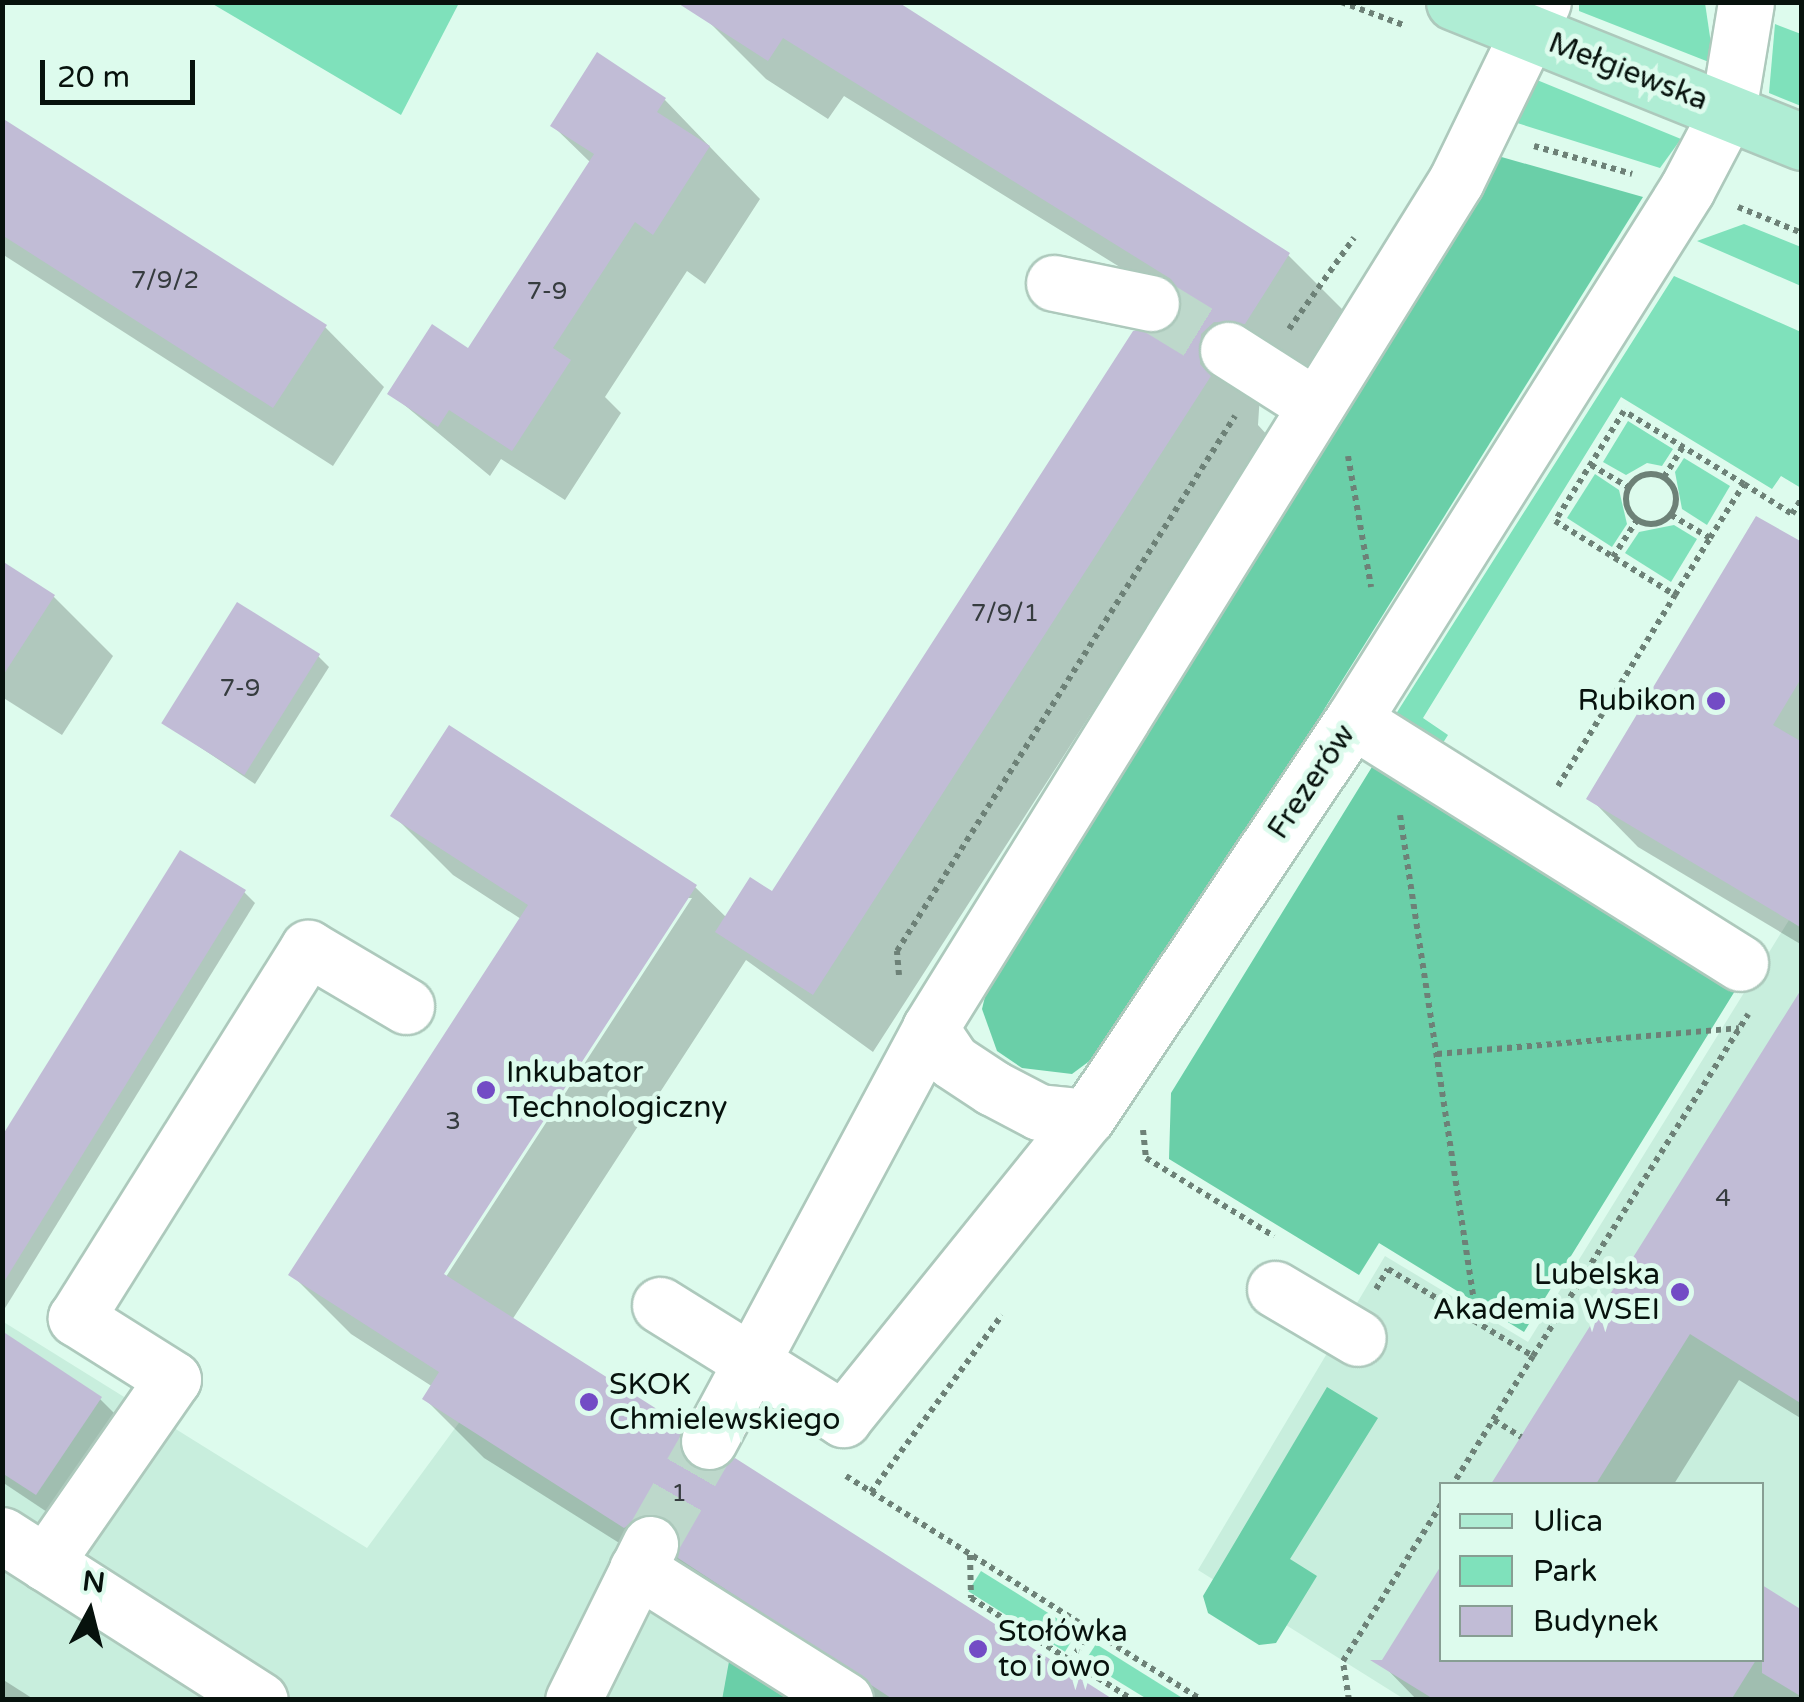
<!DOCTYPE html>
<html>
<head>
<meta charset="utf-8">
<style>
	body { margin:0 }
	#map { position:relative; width:1804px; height:1702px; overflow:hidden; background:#ddfbed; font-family:"Varela Round",sans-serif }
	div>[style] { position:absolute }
	.built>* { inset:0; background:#c8eedd }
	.green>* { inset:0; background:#7fe1bb; transform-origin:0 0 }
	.forest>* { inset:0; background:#6acfa8 }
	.shadow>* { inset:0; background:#0003 }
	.building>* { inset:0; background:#c1bcd6; transform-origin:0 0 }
	.minor-tunnel>* { height:55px; margin-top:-27.5px; transform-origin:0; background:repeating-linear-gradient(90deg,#bdd8cb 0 55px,transparent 0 83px) }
	.path>* { height:6px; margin-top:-3px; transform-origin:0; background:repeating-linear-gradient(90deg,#6d8177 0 5px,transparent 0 10px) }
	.path>.ring { margin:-3px; padding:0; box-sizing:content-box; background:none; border:6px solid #6d8177; border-radius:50% }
	.roads { filter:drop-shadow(2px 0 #adc9bc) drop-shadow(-2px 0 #adc9bc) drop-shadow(0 2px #adc9bc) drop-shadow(0 -2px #adc9bc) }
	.minor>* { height:55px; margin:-27.5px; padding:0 27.5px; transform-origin:27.5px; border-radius:27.5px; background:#fff }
	.major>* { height:55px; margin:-27.5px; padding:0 27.5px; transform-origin:27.5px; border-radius:27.5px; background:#afedd4 }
	.dots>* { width:28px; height:28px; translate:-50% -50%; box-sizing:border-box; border:5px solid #ddfbed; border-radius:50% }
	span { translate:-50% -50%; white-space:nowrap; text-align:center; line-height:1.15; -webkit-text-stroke:10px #ddfbed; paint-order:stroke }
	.number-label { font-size:25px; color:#363c3f }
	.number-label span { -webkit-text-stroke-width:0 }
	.street-label { font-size:30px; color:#07120d }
	.poi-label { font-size:30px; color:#07120d }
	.right { translate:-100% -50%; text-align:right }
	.left { translate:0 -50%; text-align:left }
	.frame { position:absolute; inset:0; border:5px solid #07120d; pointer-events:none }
	.legend { position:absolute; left:1439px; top:1482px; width:325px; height:180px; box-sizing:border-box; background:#ddfbed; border:2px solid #879e93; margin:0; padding:12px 18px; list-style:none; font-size:30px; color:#07120d }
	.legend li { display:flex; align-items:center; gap:20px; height:50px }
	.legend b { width:50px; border:2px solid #879e93 }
	.north { position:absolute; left:40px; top:1562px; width:100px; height:100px; -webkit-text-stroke:8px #ddfbed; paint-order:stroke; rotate:7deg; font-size:28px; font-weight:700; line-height:40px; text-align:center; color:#07120d }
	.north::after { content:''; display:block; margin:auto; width:35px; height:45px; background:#07120d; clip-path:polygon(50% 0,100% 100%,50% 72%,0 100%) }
	.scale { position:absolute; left:40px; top:60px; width:155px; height:45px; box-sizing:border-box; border:5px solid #07120d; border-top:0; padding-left:12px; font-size:30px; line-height:35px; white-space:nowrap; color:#07120d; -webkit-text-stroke:8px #ddfbed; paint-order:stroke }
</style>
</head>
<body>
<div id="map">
	<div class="built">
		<i style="clip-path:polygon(evenodd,1789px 920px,1801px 928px,1801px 1699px,1404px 1699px,1198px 1570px,1385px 1256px,1528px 1342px,1789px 920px,1442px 1484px,1762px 1484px,1762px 1660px,1442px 1660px,1442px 1484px)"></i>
		<i style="clip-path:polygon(2px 1321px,367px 1548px,461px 1420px,905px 1699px,3px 1699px)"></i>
	</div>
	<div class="green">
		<i style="clip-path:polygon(211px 3px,459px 3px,401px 115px)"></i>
		<i style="clip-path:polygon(1579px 3px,1705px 3px,1714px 64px,1579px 11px)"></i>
		<i style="clip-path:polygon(1775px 24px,1801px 34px,1801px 106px,1769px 93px)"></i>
		<i style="clip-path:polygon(1537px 80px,1681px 139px,1660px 168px,1514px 122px)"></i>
		<i style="clip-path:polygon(1744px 224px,1801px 247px,1801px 286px,1697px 241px)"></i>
		<i style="clip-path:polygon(1674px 276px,1801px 332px,1801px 488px,1781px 476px,1772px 489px,1621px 397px,1423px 718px,1448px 735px,1441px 746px,1394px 717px)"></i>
		<i style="clip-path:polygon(1628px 421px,1673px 449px,1662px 466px,1647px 463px,1626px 475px,1603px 462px)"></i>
		<i style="clip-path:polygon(1684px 458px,1730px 486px,1707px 525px,1682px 509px,1675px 472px)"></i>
		<i style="clip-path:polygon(1595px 474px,1619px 490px,1627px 524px,1612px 547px,1567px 518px)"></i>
		<i style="clip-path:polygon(1674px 525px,1697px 539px,1671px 582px,1625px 553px,1639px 532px)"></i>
		<i style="left:981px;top:1571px;width:114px;height:24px;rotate:32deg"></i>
		<i style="clip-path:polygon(1096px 1644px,1184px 1699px,1147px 1699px,1085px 1661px)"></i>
	</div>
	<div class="forest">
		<i style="clip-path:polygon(1498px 156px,1643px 197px,1119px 1039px,1072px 1074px,1022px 1068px,997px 1051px,982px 1009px,988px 984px)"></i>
		<i style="clip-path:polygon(1375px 762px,1738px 986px,1524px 1332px,1379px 1243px,1359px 1275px,1169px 1159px,1171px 1093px)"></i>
		<i style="clip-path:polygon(1327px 1387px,1378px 1418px,1290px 1559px,1317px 1576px,1276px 1643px,1259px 1645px,1208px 1613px,1203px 1596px)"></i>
		<i style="clip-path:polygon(732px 1645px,819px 1700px,722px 1700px)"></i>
	</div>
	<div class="shadow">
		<i style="clip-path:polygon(evenodd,718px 2px,1288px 255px,1348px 315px,1304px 382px,1260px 394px,1258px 425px,1269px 437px,873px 1052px,746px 960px,512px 1320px,681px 1427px,722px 1468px,1110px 1700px,869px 1700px,484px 1458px,425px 1399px,433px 1387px,351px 1334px,291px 1274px,521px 919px,453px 875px,393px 815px,695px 887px,727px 918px,773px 895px,1176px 327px,1181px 305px,844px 96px,828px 119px,766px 79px,707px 20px,718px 2px,686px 898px,692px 898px,440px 1286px,436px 1283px,686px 898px)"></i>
		<i style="clip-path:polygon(665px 100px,760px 199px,705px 284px,687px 271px,605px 397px,621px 413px,565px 500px,501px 459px,490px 476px,390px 393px,469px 351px,591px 163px,553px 126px)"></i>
		<i style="clip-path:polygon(2px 121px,325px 327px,384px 387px,333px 466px,2px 254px)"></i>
		<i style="clip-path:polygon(1802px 545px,1802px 945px,1638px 847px,1590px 798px)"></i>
		<i style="clip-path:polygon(2px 564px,54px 597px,113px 656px,62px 735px,2px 697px)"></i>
		<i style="clip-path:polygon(318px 656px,329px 667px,255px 784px,164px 723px)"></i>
		<i style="clip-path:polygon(244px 892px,255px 903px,2px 1313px,2px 1141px)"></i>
		<i style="clip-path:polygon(1802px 993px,1802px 1419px,1739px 1380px,1674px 1484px,1494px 1484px)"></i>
		<i style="clip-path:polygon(2px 1364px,100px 1399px,134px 1433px,71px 1528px,2px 1482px)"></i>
		<i style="clip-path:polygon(1762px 1588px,1802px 1613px,1802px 1700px,1417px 1700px,1382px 1664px,1762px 1660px)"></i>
		<i style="clip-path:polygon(2px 1679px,35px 1700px,2px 1700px)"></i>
	</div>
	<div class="building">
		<i style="clip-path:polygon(676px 2px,898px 2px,1290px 253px,1245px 324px,1214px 322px,1201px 334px,1200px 364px,1211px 376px,813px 995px,715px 932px,750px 877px,772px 891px,1133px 331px,1174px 324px,1181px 294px,1171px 279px,783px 38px,768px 61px)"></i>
		<i style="clip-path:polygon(597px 52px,666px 98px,657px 112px,710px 146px,653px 235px,635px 222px,553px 348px,571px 360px,512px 451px,449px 410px,438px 427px,387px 394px,432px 324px,468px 348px,594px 154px,550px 126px)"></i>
		<i style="clip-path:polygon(2px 118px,327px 325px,273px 408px,2px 235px)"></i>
		<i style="clip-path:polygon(1756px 516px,1802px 542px,1802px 677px,1773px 725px,1802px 742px,1802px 928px,1586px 799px)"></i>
		<i style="clip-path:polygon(2px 561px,55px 595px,2px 677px)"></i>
		<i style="left:237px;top:602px;width:98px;height:143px;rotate:32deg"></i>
		<i style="clip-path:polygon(449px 725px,697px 885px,444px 1274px,682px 1425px,678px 1443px,693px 1468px,711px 1472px,735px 1458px,1114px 1700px,894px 1700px,678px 1558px,681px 1541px,665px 1517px,647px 1513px,624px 1528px,422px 1399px,439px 1372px,288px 1275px,528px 905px,390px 816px)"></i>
		<i style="clip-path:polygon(180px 850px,246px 890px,2px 1285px,2px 1136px)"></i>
		<i style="clip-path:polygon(1802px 988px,1802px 1404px,1690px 1334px,1596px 1484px,1491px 1484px)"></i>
		<i style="clip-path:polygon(2px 1331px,102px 1397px,36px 1495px,2px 1473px)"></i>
		<i style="clip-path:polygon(1442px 1564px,1442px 1660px,1756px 1660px,1731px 1700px,1435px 1700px,1370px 1660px,1382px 1660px)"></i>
		<i style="clip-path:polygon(1762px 1585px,1802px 1610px,1802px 1697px,1762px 1673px)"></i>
	</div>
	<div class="minor-tunnel">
		<i style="left:1151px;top:303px;width:90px;rotate:31.4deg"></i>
		<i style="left:650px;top:1544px;width:119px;rotate:-60.2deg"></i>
	</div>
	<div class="path">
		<i style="left:1341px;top:2px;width:69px;rotate:20.3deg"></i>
		<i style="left:1534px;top:146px;width:102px;rotate:15.9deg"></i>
		<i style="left:1738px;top:207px;width:69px;rotate:22.1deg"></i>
		<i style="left:1289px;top:329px;width:112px;rotate:-54.5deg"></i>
		<i style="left:1348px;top:456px;width:133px;rotate:80deg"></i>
		<i style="left:1591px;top:465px;width:43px;rotate:30.7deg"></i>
		<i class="ring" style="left:1626px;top:474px;width:44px;height:44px"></i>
		<i style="left:1664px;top:477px;width:36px;rotate:-58deg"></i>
		<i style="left:1744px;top:484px;width:57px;rotate:32deg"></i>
		<i style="left:1792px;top:514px;width:19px;rotate:-58deg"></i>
		<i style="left:1671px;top:515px;width:45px;rotate:30.5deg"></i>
		<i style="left:1613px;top:557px;width:44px;rotate:-57deg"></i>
		<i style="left:1558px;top:786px;width:224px;rotate:-58.5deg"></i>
		<i style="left:1675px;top:595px;width:67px;rotate:-58.4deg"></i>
		<i style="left:1710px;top:538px;width:64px;rotate:-57.8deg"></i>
		<i style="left:1744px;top:484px;width:140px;rotate:-148.7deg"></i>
		<i style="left:1624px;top:411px;width:130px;rotate:122.1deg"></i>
		<i style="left:1555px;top:521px;width:141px;rotate:31.7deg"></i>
		<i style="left:1400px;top:815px;width:512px;rotate:81.35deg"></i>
		<i style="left:899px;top:975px;width:24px;rotate:-95deg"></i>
		<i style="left:897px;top:951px;width:633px;rotate:-57.72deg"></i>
		<i style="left:1437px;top:1054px;width:303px;rotate:-4.9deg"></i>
		<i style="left:1143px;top:1130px;width:28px;rotate:84deg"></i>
		<i style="left:1146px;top:1158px;width:150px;rotate:31.4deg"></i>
		<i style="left:1376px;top:1289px;width:23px;rotate:-59deg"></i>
		<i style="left:1388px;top:1269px;width:169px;rotate:31deg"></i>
		<i style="left:1533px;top:1356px;width:151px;rotate:122deg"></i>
		<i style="left:1533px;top:1356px;width:404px;rotate:-57.8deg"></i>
		<i style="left:1494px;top:1420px;width:32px;rotate:32deg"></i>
		<i style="left:846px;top:1476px;width:421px;rotate:32.2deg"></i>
		<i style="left:871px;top:1492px;width:220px;rotate:-53.5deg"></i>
		<i style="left:970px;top:1555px;width:43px;rotate:88.7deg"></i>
		<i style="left:971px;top:1598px;width:191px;rotate:32.2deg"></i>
		<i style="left:1071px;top:1661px;width:38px;rotate:-58deg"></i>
		<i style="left:1349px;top:1700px;width:39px;rotate:-99deg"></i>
		<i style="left:1343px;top:1661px;width:186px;rotate:-57.9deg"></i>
	</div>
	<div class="roads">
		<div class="minor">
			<i style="left:1054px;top:283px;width:99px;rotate:11.7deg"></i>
			<i style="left:1228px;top:350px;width:104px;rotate:32.5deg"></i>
			<i style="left:1353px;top:720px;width:457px;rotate:32.1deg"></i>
			<i style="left:930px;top:1028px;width:40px;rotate:56deg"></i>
			<i style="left:952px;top:1061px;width:49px;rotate:33.4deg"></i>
			<i style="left:993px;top:1088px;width:52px;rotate:27.6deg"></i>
			<i style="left:1039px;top:1112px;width:48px;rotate:5.9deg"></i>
			<i style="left:1275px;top:1289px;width:96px;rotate:30.6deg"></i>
			<i style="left:660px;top:1305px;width:216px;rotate:31.9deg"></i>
			<i style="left:843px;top:1419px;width:388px;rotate:-51.1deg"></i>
			<i style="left:1087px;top:1117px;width:478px;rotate:-56.2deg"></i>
			<i style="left:1353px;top:720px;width:627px;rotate:-57.83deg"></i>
			<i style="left:1687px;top:189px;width:88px;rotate:-62.3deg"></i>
			<i style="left:1728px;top:111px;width:110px;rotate:-80.6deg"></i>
			<i style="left:709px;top:1441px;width:468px;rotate:-61.8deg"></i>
			<i style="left:930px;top:1028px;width:997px;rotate:-58.16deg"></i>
			<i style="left:1456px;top:181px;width:199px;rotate:-64.1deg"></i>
			<i style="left:2px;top:1535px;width:306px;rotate:32.6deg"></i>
			<i style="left:45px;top:1563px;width:224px;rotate:-55.2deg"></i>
			<i style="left:173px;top:1379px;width:115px;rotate:-147.8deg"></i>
			<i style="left:76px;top:1318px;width:437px;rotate:-57.9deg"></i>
			<i style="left:308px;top:948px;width:114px;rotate:30.6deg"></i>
			<i style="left:637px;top:1569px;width:246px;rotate:32.2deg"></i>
			<i style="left:573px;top:1700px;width:174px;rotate:-63.7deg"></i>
		</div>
		<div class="major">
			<i style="left:1454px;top:2px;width:375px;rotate:21.9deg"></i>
		</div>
	</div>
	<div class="dots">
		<i style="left:1716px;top:701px;background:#734cc5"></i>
		<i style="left:486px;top:1090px;background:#734cc5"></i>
		<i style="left:1680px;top:1292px;background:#734cc5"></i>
		<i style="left:589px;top:1402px;background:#734cc5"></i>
		<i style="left:978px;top:1649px;background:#734cc5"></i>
	</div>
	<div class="number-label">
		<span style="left:165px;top:280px">7/9/2</span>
		<span style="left:547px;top:291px">7-9</span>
		<span style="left:1005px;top:613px">7/9/1</span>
		<span style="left:240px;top:688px">7-9</span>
		<span style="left:453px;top:1121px">3</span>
		<span style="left:1723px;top:1198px">4</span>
		<span style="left:679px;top:1493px">1</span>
	</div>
	<div class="street-label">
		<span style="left:1628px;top:72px;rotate:21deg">Mełgiewska</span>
		<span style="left:1312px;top:782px;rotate:-56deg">Frezerów</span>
	</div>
	<div class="poi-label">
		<span class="right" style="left:1696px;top:701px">Rubikon</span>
		<span class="left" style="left:506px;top:1090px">Inkubator<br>Technologiczny</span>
		<span class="right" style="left:1660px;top:1292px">Lubelska<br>Akademia WSEI</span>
		<span class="left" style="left:609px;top:1402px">SKOK<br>Chmielewskiego</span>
		<span class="left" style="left:998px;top:1649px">Stołówka<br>to i owo</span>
	</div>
	<div class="frame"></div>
	<ul class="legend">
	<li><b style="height:12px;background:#afedd4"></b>Ulica</li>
	<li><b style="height:28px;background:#7fe1bb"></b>Park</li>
	<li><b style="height:28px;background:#c1bcd6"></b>Budynek</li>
	</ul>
	<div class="north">N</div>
	<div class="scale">20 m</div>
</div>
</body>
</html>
